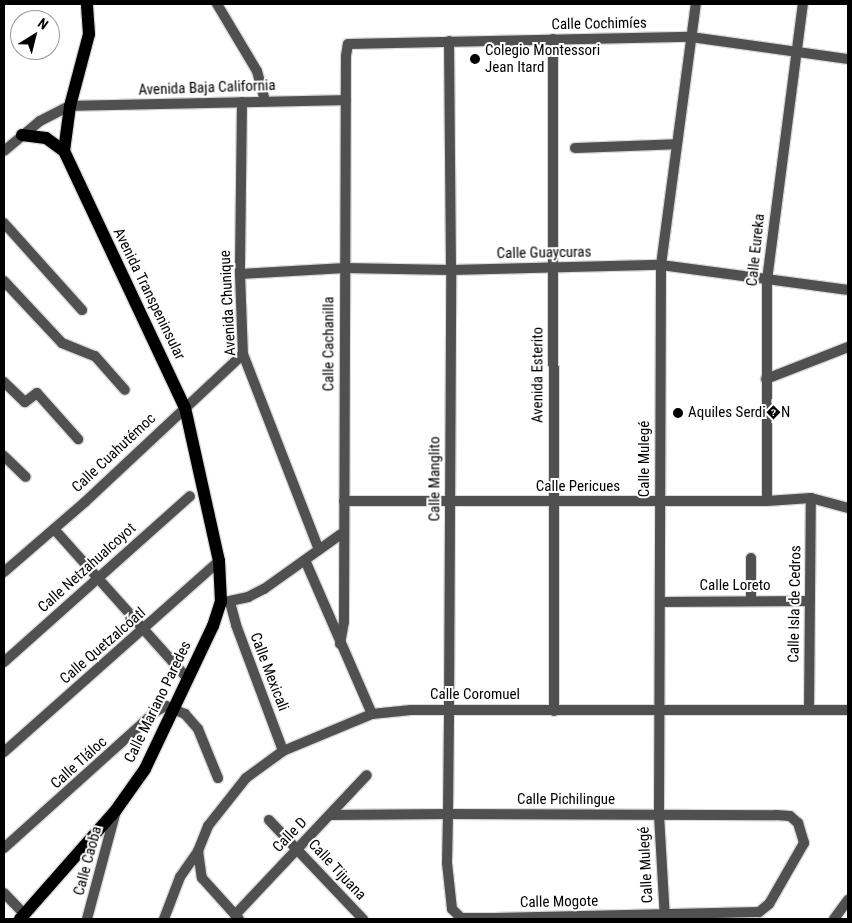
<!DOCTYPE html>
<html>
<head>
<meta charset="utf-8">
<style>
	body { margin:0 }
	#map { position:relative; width:852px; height:923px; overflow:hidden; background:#fff; font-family:"Roboto Condensed",sans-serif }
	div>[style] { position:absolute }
	.roads { filter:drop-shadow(1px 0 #dbdbdb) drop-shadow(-1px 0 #dbdbdb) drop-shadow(0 1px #dbdbdb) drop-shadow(0 -1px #dbdbdb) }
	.minor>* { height:10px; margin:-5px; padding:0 5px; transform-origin:5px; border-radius:5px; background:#505050 }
	.major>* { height:12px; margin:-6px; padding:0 6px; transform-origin:6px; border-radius:6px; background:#000 }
	.dots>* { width:14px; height:14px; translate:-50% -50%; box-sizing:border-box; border:2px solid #fff; border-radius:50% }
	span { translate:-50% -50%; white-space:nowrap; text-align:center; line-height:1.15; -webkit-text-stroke:4px #fff; paint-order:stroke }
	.street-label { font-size:15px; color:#000 }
	.poi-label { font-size:15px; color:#000 }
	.left { translate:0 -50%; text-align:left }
	.frame { position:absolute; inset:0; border:5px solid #000; pointer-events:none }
	.north { position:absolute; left:10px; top:10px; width:50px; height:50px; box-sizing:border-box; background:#fff; border:1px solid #999; border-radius:50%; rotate:36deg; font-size:14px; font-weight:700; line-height:20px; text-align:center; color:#000 }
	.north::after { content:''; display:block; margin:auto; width:18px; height:22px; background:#000; clip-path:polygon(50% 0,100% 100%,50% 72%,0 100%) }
</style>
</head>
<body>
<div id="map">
	<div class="roads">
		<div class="minor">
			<i style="left:217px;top:4px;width:78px;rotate:59.2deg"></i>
			<i style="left:257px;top:71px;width:31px;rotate:75deg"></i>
			<i style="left:553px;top:39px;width:672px;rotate:89.91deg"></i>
			<i style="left:242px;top:102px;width:172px;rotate:90.7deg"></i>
			<i style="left:240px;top:274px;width:80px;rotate:87.9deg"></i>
			<i style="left:243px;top:354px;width:210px;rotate:68.8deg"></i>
			<i style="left:575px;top:148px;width:102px;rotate:-2.2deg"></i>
			<i style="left:4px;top:151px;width:47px;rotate:-39.8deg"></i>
			<i style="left:40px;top:121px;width:34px;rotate:-27deg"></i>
			<i style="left:70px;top:106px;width:276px;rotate:-1.2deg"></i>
			<i style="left:4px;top:223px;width:117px;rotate:48.1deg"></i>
			<i style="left:240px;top:274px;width:105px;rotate:-3.3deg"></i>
			<i style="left:345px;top:268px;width:106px;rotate:1.1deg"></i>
			<i style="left:451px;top:270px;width:210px;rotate:-1.4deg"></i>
			<i style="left:661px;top:265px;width:189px;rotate:7.6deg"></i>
			<i style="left:4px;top:281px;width:85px;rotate:46.9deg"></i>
			<i style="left:62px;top:343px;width:35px;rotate:22deg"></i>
			<i style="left:95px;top:356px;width:45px;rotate:48.6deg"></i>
			<i style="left:766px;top:379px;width:88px;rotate:-21.3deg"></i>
			<i style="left:4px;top:382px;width:29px;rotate:44deg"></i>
			<i style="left:25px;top:402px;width:15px;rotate:-37deg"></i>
			<i style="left:37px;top:393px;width:62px;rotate:48.3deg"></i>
			<i style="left:4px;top:456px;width:30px;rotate:44deg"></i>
			<i style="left:344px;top:501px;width:423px"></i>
			<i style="left:767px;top:501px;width:44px;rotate:-3.9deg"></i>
			<i style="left:811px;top:498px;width:38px;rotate:15deg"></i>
			<i style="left:767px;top:501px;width:221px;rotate:-90deg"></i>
			<i style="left:767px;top:280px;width:278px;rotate:-82.6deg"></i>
			<i style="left:54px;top:529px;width:200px;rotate:48.2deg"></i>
			<i style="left:305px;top:560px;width:168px;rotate:66.5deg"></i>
			<i style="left:4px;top:572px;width:107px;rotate:-40.8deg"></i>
			<i style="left:85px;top:502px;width:216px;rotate:-43.1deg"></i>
			<i style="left:751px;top:601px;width:43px;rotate:-90deg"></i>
			<i style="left:225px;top:602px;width:24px;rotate:-12deg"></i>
			<i style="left:248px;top:597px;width:18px;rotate:-27deg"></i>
			<i style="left:264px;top:589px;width:98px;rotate:-35.5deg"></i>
			<i style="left:230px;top:602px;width:24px;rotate:75deg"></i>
			<i style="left:236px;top:625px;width:134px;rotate:69.5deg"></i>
			<i style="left:660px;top:602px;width:150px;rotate:-0.4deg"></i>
			<i style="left:340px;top:644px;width:22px;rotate:-80deg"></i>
			<i style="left:344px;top:622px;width:566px;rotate:-89.8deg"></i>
			<i style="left:346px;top:56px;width:12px;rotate:-81deg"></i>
			<i style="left:348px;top:44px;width:343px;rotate:-1.2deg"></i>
			<i style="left:691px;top:37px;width:159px;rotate:8deg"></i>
			<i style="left:4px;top:662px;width:249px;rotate:-41.7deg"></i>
			<i style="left:809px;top:710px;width:212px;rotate:-89.5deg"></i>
			<i style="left:4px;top:752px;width:288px;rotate:-41.6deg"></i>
			<i style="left:330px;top:815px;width:118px;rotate:-0.5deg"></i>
			<i style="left:448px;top:814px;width:328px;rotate:0.2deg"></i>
			<i style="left:776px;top:815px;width:14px;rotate:4deg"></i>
			<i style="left:790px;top:816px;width:11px;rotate:41deg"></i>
			<i style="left:798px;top:823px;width:21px;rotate:73deg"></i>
			<i style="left:804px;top:843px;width:70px;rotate:119.8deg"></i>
			<i style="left:769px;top:904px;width:13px;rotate:141deg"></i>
			<i style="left:759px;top:912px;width:265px;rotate:178.7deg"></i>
			<i style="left:494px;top:918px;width:33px;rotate:180deg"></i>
			<i style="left:461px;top:918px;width:13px;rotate:-135deg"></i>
			<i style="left:452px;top:909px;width:46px;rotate:-96.2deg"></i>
			<i style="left:447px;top:863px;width:49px;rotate:-88.8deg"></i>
			<i style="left:448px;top:814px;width:104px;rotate:-89.4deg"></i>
			<i style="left:449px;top:710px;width:440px;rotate:-89.7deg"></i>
			<i style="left:451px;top:270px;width:229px;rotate:-90.5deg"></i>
			<i style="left:269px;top:820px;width:137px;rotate:46.5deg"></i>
			<i style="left:4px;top:848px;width:203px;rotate:-42deg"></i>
			<i style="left:155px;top:712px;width:13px;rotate:-29deg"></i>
			<i style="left:166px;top:706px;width:21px;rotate:23deg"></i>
			<i style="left:185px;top:714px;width:20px;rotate:49deg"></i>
			<i style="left:198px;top:729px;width:53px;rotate:67.8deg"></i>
			<i style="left:198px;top:851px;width:27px;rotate:82deg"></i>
			<i style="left:202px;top:878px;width:55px;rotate:47.9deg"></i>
			<i style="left:4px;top:893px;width:29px;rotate:46deg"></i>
			<i style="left:235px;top:915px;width:192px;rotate:-46.7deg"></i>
			<i style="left:87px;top:919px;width:112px;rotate:-75deg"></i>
			<i style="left:164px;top:919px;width:45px;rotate:-69.1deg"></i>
			<i style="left:180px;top:877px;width:32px;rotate:-55deg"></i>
			<i style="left:198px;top:851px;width:27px;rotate:-68deg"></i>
			<i style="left:208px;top:826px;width:61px;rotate:-51.6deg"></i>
			<i style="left:246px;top:778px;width:46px;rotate:-36.1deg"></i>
			<i style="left:283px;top:751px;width:96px;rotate:-22.6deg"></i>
			<i style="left:372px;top:714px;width:39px;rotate:-6deg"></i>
			<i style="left:411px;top:710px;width:437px"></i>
			<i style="left:665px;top:919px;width:104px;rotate:-93.3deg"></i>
			<i style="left:659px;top:815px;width:550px;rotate:-89.79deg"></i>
			<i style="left:661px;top:265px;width:263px;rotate:-82.4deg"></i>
			<i style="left:834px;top:919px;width:24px;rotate:-54deg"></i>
		</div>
		<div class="major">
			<i style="left:22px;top:135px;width:24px;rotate:7deg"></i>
			<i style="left:46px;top:138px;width:22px;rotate:36deg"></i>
			<i style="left:20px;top:919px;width:145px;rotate:-48.6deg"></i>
			<i style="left:116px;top:810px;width:50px;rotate:-54.7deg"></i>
			<i style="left:145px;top:769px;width:158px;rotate:-64.6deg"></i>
			<i style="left:213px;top:626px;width:25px;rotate:-72deg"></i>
			<i style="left:221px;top:602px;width:41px;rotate:-92.8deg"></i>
			<i style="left:219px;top:561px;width:157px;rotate:-102.5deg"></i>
			<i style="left:185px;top:408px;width:284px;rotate:-115.2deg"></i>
			<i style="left:64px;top:151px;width:45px;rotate:-82.4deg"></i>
			<i style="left:70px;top:106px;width:74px;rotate:-75.2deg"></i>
			<i style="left:89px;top:34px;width:30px;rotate:-94deg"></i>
		</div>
	</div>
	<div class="dots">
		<i style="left:475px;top:59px;background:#000"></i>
		<i style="left:678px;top:413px;background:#000"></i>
	</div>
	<div class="street-label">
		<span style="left:599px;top:24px;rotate:-1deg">Calle Cochimíes</span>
		<span style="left:207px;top:88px;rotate:-2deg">Avenida Baja California</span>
		<span style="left:756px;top:250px;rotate:-84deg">Calle Eureka</span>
		<span style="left:544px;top:253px;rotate:-1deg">Calle Guaycuras</span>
		<span style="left:149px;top:294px;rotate:64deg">Avenida Transpeninsular</span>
		<span style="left:228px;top:303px;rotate:-93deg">Avenida Chunique</span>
		<span style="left:329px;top:344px;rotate:-90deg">Calle Cachanilla</span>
		<span style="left:538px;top:375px;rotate:-90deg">Avenida Esterito</span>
		<span style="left:114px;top:453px;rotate:-43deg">Calle Cuahutémoc</span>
		<span style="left:645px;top:459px;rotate:-90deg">Calle Mulegé</span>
		<span style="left:435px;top:479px;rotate:-90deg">Calle Manglito</span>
		<span style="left:578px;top:487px">Calle Pericues</span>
		<span style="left:87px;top:568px;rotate:-42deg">Calle Netzahualcoyot</span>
		<span style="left:735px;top:586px">Calle Loreto</span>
		<span style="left:795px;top:604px;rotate:-89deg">Calle Isla de Cedros</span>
		<span style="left:103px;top:646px;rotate:-41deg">Calle Quetzalcóatl</span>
		<span style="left:269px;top:672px;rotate:69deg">Calle Mexicali</span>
		<span style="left:475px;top:695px">Calle Coromuel</span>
		<span style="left:158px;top:702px;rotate:-64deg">Calle Mariano Paredes</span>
		<span style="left:79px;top:763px;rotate:-42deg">Calle Tláloc</span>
		<span style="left:566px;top:800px">Calle Pichilingue</span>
		<span style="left:290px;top:835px;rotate:-46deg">Calle D</span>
		<span style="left:88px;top:861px;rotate:-75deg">Calle Caoba</span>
		<span style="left:646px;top:865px;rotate:-93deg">Calle Mulegé</span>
		<span style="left:337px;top:870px;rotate:47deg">Calle Tijuana</span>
		<span style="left:559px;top:902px;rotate:-1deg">Calle Mogote</span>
	</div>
	<div class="poi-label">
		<span class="left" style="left:485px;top:59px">Colegio Montessori<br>Jean Itard</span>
		<span class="left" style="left:688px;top:413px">Aquiles Serdi�N</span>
	</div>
	<div class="frame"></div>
	<div class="north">N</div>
</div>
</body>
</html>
